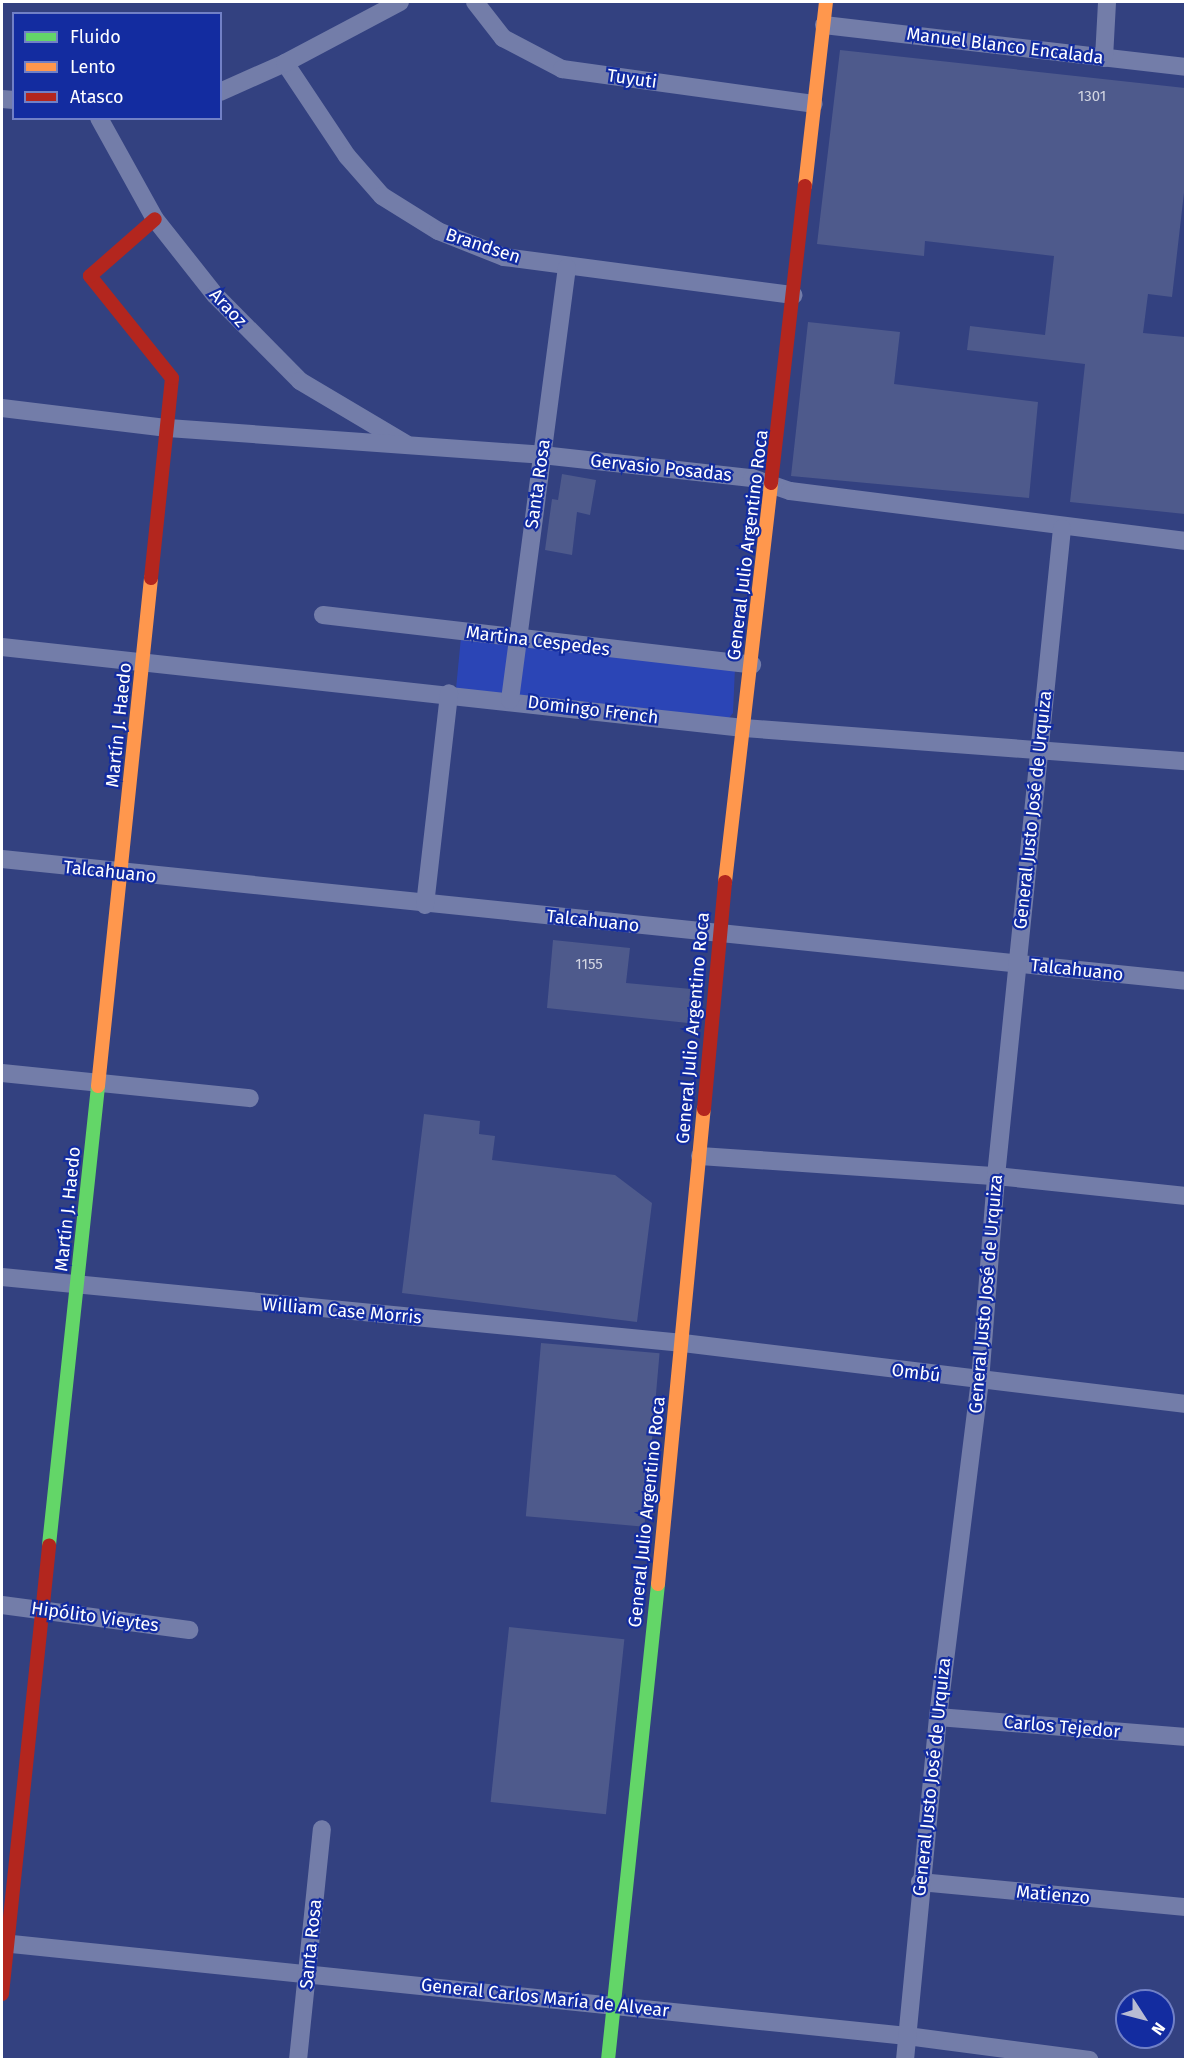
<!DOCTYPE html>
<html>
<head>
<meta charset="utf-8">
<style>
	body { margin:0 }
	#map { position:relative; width:1187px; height:2061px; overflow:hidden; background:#334180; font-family:"Fira Sans",sans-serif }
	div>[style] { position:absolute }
	.green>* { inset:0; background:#2b45b6 }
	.building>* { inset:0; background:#4e5a8c; transform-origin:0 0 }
	.street>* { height:18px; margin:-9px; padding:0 9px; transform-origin:9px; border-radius:9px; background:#737da9 }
	.fast>* { height:14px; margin:-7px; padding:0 7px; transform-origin:7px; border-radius:7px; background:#63d668 }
	.slow>* { height:14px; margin:-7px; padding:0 7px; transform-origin:7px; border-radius:7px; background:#ff974d }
	.jam>* { height:14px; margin:-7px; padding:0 7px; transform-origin:7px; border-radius:7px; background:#b3261e }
	span { translate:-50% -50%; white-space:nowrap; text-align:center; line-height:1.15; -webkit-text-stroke:4.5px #132ca0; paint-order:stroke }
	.number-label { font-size:15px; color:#d3d6e2 }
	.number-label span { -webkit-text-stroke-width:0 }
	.street-label { font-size:18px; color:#fff }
	.frame { position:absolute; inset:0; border:3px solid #fff; pointer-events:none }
	.legend { position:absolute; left:12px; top:12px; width:210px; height:108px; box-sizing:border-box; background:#132ca0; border:2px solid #7180c6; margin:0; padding:8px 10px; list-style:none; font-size:18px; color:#fff }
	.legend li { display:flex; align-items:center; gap:12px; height:30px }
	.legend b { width:30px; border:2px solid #7180c6 }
	.north { position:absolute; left:1115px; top:1989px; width:60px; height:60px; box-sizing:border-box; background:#132ca0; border:2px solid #7180c6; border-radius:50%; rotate:126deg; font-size:16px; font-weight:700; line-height:24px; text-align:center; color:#fff }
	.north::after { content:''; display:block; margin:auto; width:21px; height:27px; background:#b8bcd3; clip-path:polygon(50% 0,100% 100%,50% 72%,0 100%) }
</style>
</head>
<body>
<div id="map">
	<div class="green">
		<i style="clip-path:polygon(461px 637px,511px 646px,506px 690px,501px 693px,456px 689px)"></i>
		<i style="clip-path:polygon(528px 645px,735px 667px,733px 713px,729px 718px,520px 695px,516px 690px,521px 648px)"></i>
	</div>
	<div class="building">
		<i style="clip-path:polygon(840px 50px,1185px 88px,1185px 184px,1172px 297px,1148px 294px,1143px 333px,1185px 337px,1185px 514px,1070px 502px,1085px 364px,967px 350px,970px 326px,1045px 335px,1054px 256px,925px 241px,924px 256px,817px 244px)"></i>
		<i style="clip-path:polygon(808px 322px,900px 332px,894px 384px,1038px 402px,1029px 498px,791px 476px)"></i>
		<i style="clip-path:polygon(562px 474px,596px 480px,590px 515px,577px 512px,572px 555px,545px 550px,552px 499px,558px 500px)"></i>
		<i style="clip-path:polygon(553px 940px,630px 948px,626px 983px,691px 989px,688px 1023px,547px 1008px)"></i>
		<i style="clip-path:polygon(424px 1114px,480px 1121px,479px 1134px,495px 1136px,492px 1160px,615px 1175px,652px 1203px,637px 1322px,402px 1293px)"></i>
		<i style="left:541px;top:1343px;width:119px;height:174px;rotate:5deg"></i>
		<i style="left:509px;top:1627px;width:116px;height:176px;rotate:6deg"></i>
	</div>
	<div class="street">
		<i style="left:475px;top:2px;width:46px;rotate:52.1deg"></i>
		<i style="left:503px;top:38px;width:67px;rotate:27.7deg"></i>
		<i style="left:562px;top:69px;width:254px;rotate:7.9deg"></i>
		<i style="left:824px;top:25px;width:364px;rotate:6.6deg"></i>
		<i style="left:1104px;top:58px;width:56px;rotate:-86.9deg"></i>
		<i style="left:285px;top:63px;width:112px;rotate:56.3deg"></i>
		<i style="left:347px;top:156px;width:53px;rotate:48.8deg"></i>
		<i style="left:382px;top:196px;width:66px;rotate:32deg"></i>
		<i style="left:438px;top:231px;width:71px;rotate:21.5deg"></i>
		<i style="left:504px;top:257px;width:292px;rotate:7.5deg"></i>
		<i style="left:220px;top:92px;width:71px;rotate:-24deg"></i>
		<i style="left:285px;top:63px;width:130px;rotate:-27.9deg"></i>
		<i style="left:2px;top:99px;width:12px;rotate:5deg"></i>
		<i style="left:99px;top:118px;width:115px;rotate:61deg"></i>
		<i style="left:155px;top:219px;width:97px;rotate:51.7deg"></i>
		<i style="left:215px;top:295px;width:121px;rotate:45.3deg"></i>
		<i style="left:300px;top:381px;width:123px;rotate:30.7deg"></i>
		<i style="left:2px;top:408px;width:167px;rotate:6.9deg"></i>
		<i style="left:168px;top:428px;width:375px;rotate:4.1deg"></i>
		<i style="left:542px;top:455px;width:211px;rotate:6.3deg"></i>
		<i style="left:752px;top:478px;width:40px;rotate:18.9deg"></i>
		<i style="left:790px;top:491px;width:399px;rotate:7.2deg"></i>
		<i style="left:323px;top:615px;width:432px;rotate:6.6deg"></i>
		<i style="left:2px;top:647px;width:746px;rotate:6.23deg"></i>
		<i style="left:744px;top:728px;width:443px;rotate:4.3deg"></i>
		<i style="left:510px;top:700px;width:436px;rotate:-82.5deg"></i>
		<i style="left:2px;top:859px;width:1190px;rotate:5.88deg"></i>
		<i style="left:425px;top:905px;width:213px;rotate:-83.5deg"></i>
		<i style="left:2px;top:1073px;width:249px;rotate:5.8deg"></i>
		<i style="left:700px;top:1156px;width:297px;rotate:3.9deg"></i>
		<i style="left:996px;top:1176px;width:191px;rotate:6deg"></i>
		<i style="left:2px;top:1277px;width:684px;rotate:5.54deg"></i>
		<i style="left:683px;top:1343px;width:507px;rotate:6.91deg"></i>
		<i style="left:2px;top:1605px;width:189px;rotate:7.6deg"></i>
		<i style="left:938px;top:1717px;width:249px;rotate:4.6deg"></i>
		<i style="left:920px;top:1882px;width:267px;rotate:5.4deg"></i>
		<i style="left:2px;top:1943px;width:910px;rotate:5.87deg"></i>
		<i style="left:907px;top:2036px;width:184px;rotate:7.5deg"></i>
		<i style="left:298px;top:2060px;width:232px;rotate:-84.1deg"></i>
		<i style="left:905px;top:2060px;width:345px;rotate:-84.5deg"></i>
		<i style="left:938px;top:1717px;width:339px;rotate:-82.9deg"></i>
		<i style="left:980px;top:1381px;width:206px;rotate:-85.5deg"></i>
		<i style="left:996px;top:1176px;width:651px;rotate:-84.18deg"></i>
	</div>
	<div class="fast">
		<i style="left:49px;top:1545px;width:462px;rotate:-83.9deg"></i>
		<i style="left:608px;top:2060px;width:479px;rotate:-84deg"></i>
	</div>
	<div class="slow">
		<i style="left:805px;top:186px;width:185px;rotate:-83.5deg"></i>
		<i style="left:725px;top:882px;width:402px;rotate:-83.4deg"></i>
		<i style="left:98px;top:1086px;width:511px;rotate:-84.04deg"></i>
		<i style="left:658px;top:1584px;width:477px;rotate:-84.5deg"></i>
	</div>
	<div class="jam">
		<i style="left:771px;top:483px;width:299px;rotate:-83.5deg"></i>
		<i style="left:151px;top:578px;width:201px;rotate:-84deg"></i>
		<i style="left:172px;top:378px;width:131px;rotate:-128.8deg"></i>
		<i style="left:90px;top:276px;width:86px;rotate:-41.2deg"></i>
		<i style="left:704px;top:1109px;width:228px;rotate:-84.7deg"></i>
		<i style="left:2px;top:1994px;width:451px;rotate:-84deg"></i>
	</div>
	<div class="number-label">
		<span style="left:1092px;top:97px">1301</span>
		<span style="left:589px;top:965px">1155</span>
	</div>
	<div class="street-label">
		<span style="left:1005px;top:46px;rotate:7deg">Manuel Blanco Encalada</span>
		<span style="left:632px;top:79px;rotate:8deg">Tuyuti</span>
		<span style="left:483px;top:246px;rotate:18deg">Brandsen</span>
		<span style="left:228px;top:308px;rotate:47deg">Araoz</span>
		<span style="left:661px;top:468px;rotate:6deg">Gervasio Posadas</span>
		<span style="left:538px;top:484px;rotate:-82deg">Santa Rosa</span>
		<span style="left:748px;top:545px;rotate:-83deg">General Julio Argentino Roca</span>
		<span style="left:538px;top:641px;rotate:7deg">Martina Cespedes</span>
		<span style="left:593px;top:710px;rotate:7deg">Domingo French</span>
		<span style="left:119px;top:725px;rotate:-84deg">Martín J. Haedo</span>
		<span style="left:1033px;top:810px;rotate:-84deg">General Justo José de Urquiza</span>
		<span style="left:110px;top:872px;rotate:6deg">Talcahuano</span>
		<span style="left:593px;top:921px;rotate:6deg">Talcahuano</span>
		<span style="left:1077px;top:970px;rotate:6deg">Talcahuano</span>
		<span style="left:693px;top:1028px;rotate:-85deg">General Julio Argentino Roca</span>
		<span style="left:68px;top:1209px;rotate:-84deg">Martín J. Haedo</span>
		<span style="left:986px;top:1294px;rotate:-85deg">General Justo José de Urquiza</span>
		<span style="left:342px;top:1311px;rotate:5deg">William Case Morris</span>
		<span style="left:916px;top:1373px;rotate:7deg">Ombú</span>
		<span style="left:647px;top:1512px;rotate:-84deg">General Julio Argentino Roca</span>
		<span style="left:95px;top:1617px;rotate:8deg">Hipólito Vieytes</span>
		<span style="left:1062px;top:1727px;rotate:5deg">Carlos Tejedor</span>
		<span style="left:932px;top:1777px;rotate:-84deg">General Justo José de Urquiza</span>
		<span style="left:1053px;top:1895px;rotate:5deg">Matienzo</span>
		<span style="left:311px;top:1944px;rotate:-84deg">Santa Rosa</span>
		<span style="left:545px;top:1998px;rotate:6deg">General Carlos María de Alvear</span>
	</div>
	<div class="frame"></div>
	<ul class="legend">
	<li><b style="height:8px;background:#63d668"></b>Fluido</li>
	<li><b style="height:8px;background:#ff974d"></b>Lento</li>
	<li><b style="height:8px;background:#b3261e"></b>Atasco</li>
	</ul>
	<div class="north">N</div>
</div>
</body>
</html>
